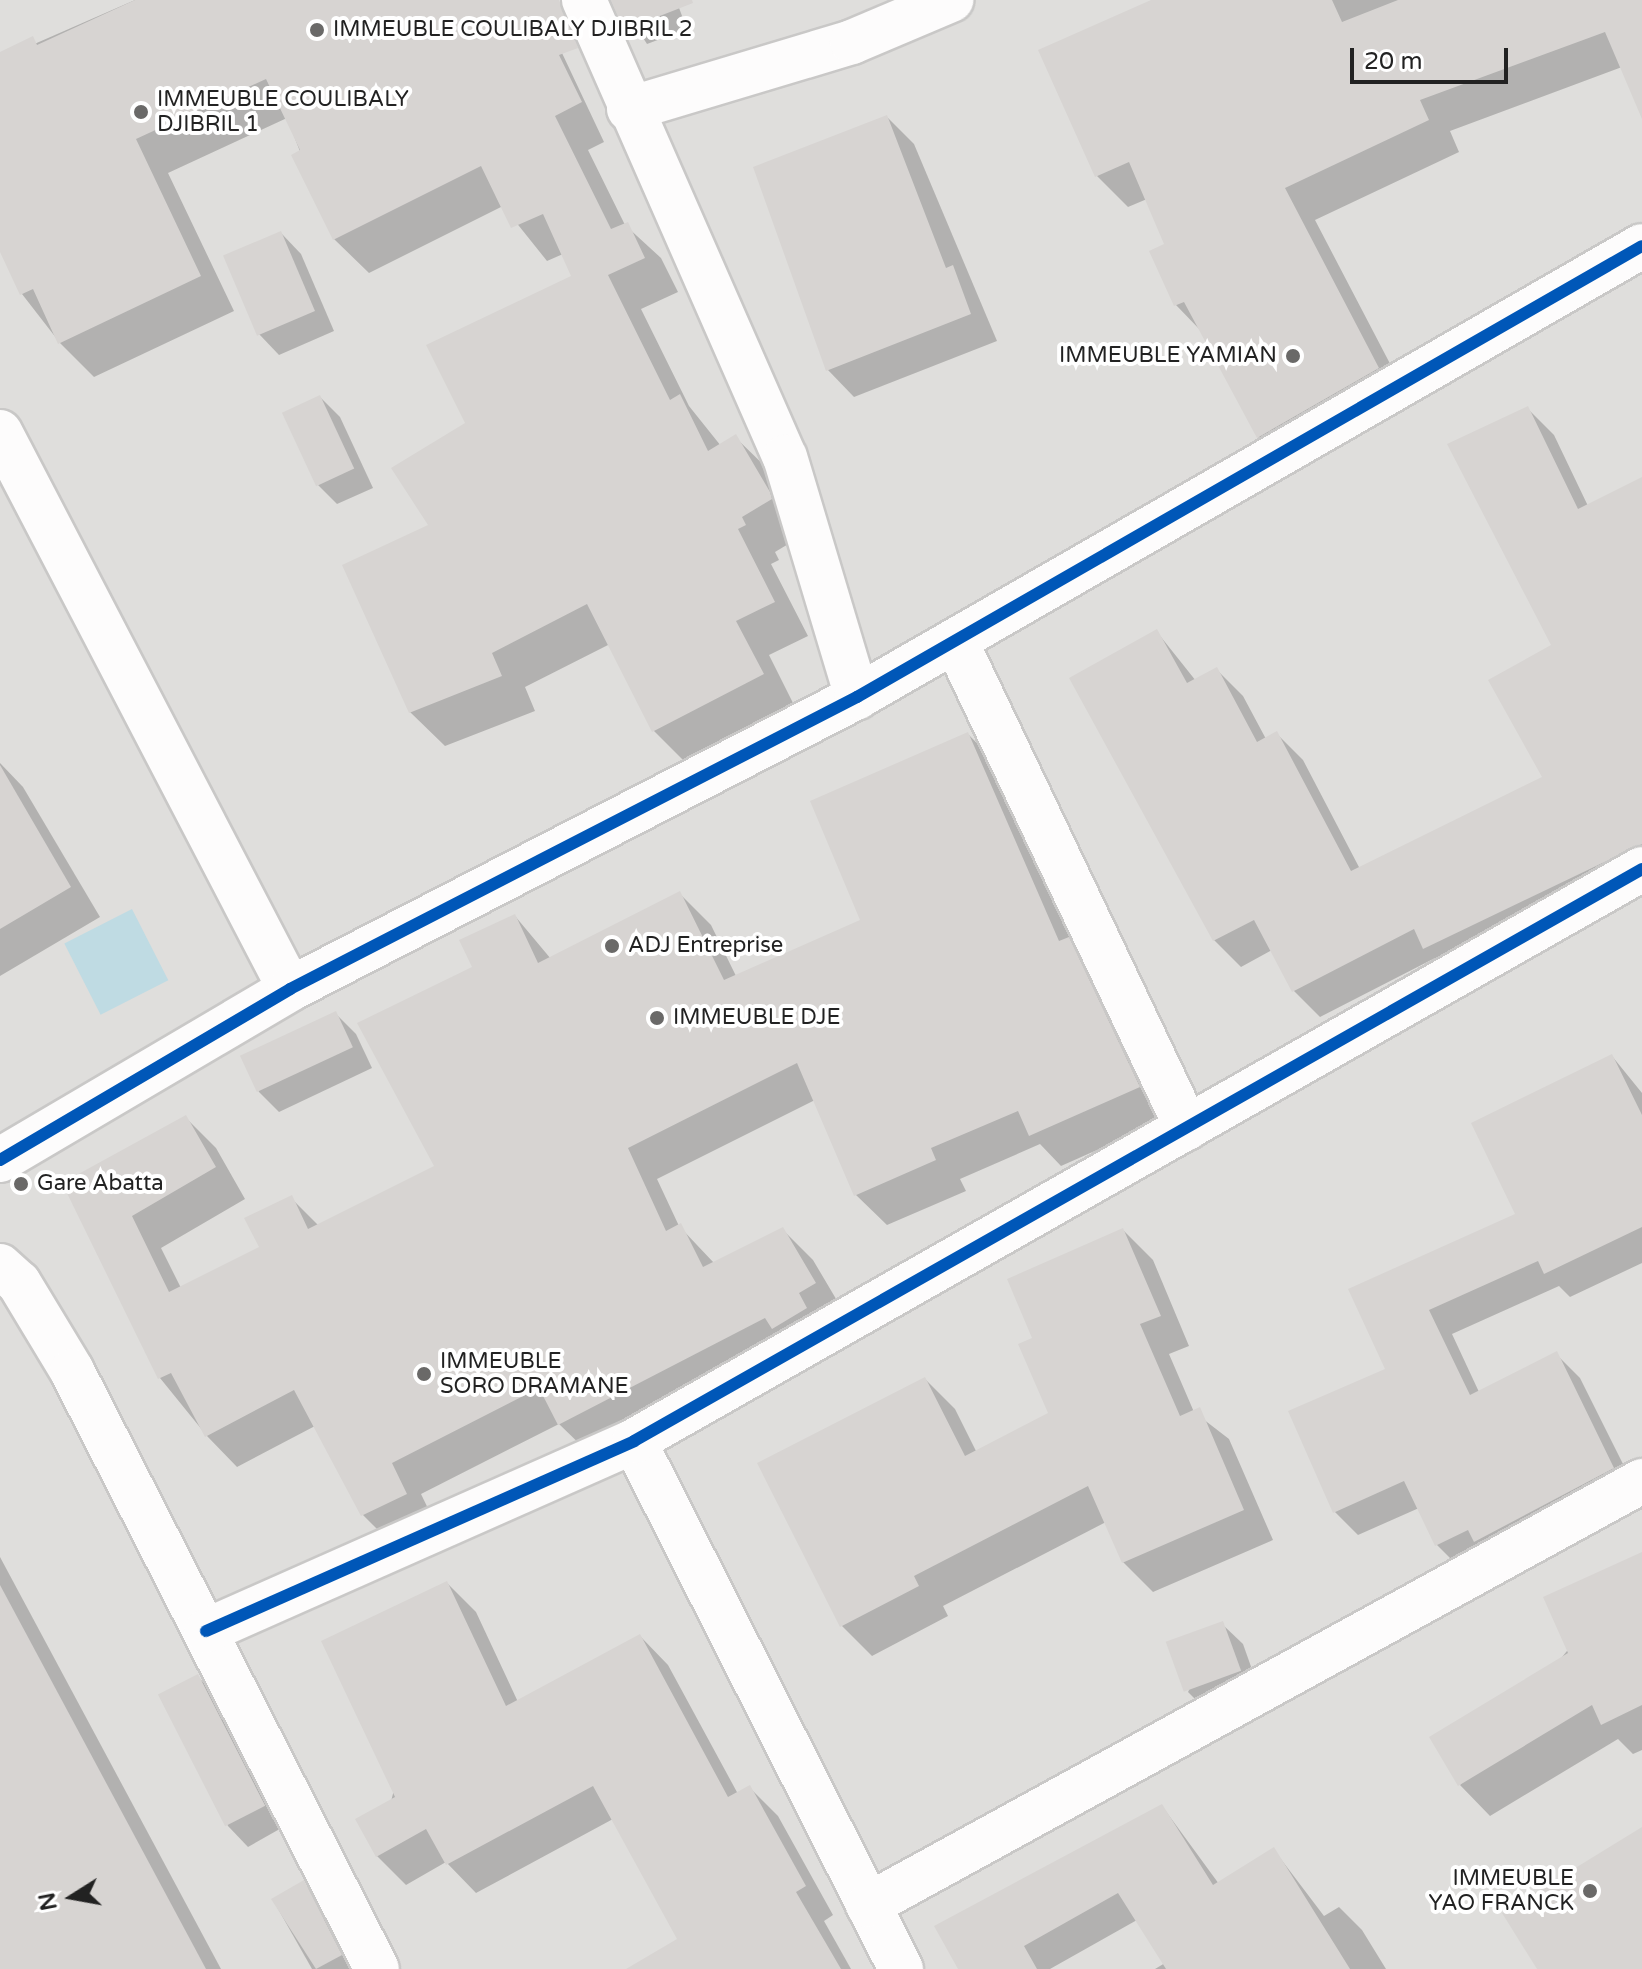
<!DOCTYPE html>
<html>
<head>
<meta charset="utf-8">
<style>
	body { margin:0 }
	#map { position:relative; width:1642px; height:1969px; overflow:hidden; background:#f0eeeb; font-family:"Varela Round",sans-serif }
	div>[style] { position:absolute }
	.residential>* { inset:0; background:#dfdedc; transform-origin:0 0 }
	.water>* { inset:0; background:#bfdbe3; transform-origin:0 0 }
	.shadow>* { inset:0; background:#0003 }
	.building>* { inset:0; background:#d7d4d2; transform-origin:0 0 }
	.roads { filter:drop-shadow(2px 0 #c9c8c7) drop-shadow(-2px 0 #c9c8c7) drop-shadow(0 2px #c9c8c7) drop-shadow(0 -2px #c9c8c7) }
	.minor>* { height:44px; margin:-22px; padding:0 22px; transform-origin:22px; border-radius:22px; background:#fdfcfc }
	.cycleway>* { height:12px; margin:-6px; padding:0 6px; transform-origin:6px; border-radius:6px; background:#0057b8 }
	.dots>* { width:22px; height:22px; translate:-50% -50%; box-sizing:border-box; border:4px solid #fff; border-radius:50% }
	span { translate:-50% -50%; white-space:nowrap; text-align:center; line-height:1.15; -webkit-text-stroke:8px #fff; paint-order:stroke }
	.poi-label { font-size:22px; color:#222 }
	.left { translate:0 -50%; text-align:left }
	.right { translate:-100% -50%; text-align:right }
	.north { position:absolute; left:32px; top:1857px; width:80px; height:80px; -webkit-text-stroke:6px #fff; paint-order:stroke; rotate:259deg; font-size:22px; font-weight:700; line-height:32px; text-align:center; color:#222 }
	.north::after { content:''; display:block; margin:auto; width:28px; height:36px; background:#222; clip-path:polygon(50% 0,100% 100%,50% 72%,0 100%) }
	.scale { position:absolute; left:1350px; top:48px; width:158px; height:36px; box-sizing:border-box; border:4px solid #222; border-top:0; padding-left:10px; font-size:24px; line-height:28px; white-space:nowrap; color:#222; -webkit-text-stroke:6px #fff; paint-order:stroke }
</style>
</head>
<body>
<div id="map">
	<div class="residential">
		<i style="left:0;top:0;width:1642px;height:1969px"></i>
	</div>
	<div class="water">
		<i style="left:132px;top:909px;width:80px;height:76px;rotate:63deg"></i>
	</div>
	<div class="shadow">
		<i style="clip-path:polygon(135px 0,537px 0,604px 142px,588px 150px,625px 225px,661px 258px,678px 292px,641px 309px,689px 406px,721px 446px,735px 437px,770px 471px,805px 534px,775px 552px,779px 560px,771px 564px,808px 636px,769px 655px,796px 709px,688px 765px,654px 731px,610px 644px,525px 687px,535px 711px,445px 746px,410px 712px,430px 526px,467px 424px,573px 277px,563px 254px,547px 261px,503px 206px,369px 273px,334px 239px,287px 118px,168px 173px,234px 311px,94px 377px,60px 343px,22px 294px,0 248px,0 59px)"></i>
		<i style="clip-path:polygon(619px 0,676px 0,687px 29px,647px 44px)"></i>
		<i style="clip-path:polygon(1156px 0,1642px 0,1642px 114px,1622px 67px,1450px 131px,1459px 152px,1315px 220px,1409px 400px,1290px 468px,1258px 437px,1203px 333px,1176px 305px,1167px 245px,1147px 199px,1128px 207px,1097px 176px)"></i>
		<i style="clip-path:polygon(887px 117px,914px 144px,997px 341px,854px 397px,827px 369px)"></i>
		<i style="clip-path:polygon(281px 233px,301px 254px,334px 331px,279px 355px,259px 334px)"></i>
		<i style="clip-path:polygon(320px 397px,340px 417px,373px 488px,337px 504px,317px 484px)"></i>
		<i style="clip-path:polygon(1528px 409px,1554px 435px,1588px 506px,1642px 479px,1642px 883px,1451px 974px,1435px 958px,1320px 1017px,1294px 991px,1272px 950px,1241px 967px,1214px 940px,1157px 632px,1196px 681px,1217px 670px,1243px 696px,1266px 739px,1276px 733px,1303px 760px,1360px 869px,1544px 778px,1554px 646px)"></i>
		<i style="clip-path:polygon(968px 734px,998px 765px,1169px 1118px,1061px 1166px,1040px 1144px,960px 1179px,966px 1191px,887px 1225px,856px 1195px,815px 1100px,657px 1179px,679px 1226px,714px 1263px,782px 1229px,813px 1260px,845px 1314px,590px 1454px,559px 1424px,421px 1494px,436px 1525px,393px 1545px,363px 1515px,315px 1426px,237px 1467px,207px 1436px,160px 1378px,65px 1184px,186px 1118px,216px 1148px,245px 1199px,161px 1248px,181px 1288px,262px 1248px,291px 1198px,319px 1226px,436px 1167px,474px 968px,515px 916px,551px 959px,680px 894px,711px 925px,736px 976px,863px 921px)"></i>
		<i style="clip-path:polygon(0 763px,23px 787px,100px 917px,0 976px)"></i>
		<i style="clip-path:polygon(335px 1013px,356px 1034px,372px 1068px,279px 1112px,259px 1092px,243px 1058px)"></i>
		<i style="clip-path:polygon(1612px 1056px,1642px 1093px,1642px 1263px,1570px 1297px,1559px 1286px,1452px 1334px,1479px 1392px,1556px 1354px,1580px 1378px,1637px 1492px,1461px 1569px,1437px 1545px,1419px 1508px,1358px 1535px,1334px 1511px,1387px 1370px,1351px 1290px,1518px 1215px)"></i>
		<i style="clip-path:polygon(1123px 1230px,1153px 1260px,1189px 1346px,1169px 1354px,1194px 1412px,1229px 1439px,1273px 1540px,1153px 1592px,1123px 1562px,1106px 1522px,943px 1606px,948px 1616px,872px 1656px,842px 1626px,925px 1379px,955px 1409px,977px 1453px,1051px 1414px,1035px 1339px)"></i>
		<i style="clip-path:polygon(0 1557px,221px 1969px,0 1969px)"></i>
		<i style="clip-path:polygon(1642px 1557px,1642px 1750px,1633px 1754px,1618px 1739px,1490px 1816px,1460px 1785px)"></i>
		<i style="clip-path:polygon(447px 1583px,476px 1612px,518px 1702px,640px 1636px,668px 1665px,738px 1794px,749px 1787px,778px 1816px,833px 1915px,824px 1921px,851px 1969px,703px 1969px,613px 1819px,476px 1893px,446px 1862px,406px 1885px,377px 1856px)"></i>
		<i style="clip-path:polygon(1222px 1624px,1243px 1644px,1260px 1692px,1208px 1712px,1188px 1692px)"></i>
		<i style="clip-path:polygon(198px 1677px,218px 1697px,285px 1826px,248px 1847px,228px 1826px,162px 1698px)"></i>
		<i style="clip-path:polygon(1162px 1806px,1219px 1884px,1274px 1850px,1324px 1916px,1339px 1907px,1362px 1930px,1386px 1969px,1155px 1969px,1165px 1963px,1137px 1920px,1050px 1969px,960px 1969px)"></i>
		<i style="clip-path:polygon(303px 1883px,329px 1908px,360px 1969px,312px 1969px,273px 1900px)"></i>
	</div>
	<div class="building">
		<i style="clip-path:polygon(135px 0,559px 0,578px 48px,559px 55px,582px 102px,555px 116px,611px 229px,628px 222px,645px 258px,608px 275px,670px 400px,680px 394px,708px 451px,736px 434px,770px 492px,772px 499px,742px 517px,746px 525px,738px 529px,775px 602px,736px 621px,764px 674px,652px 732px,587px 604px,492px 653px,502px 676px,409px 713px,342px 565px,428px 525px,391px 468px,465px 423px,426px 345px,571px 276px,543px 214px,511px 228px,481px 166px,333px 240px,291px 155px,300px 150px,266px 79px,136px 139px,201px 276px,58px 344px,33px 289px,20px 295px,0 252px,0 52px,33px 36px,37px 45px)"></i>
		<i style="clip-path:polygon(611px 0,692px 0,693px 3px,624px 30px)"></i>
		<i style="clip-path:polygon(1151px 0,1332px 0,1342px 22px,1398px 0,1642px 0,1642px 119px,1605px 32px,1420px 100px,1429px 120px,1285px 188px,1379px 368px,1257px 438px,1184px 302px,1174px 306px,1149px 251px,1164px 244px,1129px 162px,1095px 177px,1038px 50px)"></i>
		<i style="clip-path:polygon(887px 115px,946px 268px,953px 265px,971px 314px,826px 371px,753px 167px)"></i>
		<i style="left:281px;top:231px;width:87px;height:63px;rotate:67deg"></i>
		<i style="left:320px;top:395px;width:81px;height:42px;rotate:65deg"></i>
		<i style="clip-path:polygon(1528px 406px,1578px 509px,1642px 477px,1642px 844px,1423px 949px,1414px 929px,1292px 992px,1254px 920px,1213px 941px,1069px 678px,1157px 629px,1187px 683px,1217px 667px,1257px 742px,1277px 731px,1351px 871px,1542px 777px,1488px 680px,1551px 645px,1447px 444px)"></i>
		<i style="clip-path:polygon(968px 732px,1059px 941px,1069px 937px,1140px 1087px,1029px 1136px,1018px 1111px,931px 1148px,936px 1160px,854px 1196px,797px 1063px,628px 1148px,666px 1231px,681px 1223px,703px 1267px,783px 1227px,816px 1283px,799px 1293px,807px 1308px,772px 1329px,765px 1318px,558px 1425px,539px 1388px,392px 1463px,407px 1494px,361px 1516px,294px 1390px,205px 1437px,171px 1373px,158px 1379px,62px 1183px,186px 1115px,216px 1167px,132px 1216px,169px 1292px,259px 1247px,244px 1218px,292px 1195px,308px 1229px,434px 1166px,357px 1023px,472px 967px,459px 940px,515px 914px,538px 963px,680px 891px,724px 980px,860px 920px,810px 801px)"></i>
		<i style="clip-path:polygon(0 765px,71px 887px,0 929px)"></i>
		<i style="left:336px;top:1011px;width:40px;height:106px;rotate:65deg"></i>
		<i style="clip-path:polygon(1612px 1054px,1642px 1115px,1642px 1227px,1544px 1274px,1538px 1261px,1429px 1310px,1470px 1395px,1557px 1351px,1614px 1468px,1474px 1542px,1468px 1530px,1435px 1546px,1404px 1481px,1333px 1513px,1288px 1411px,1385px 1369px,1348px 1289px,1515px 1214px,1471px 1123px)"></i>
		<i style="clip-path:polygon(1123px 1228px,1161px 1316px,1140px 1324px,1180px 1416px,1200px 1407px,1244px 1510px,1122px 1563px,1088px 1486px,914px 1576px,919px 1586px,840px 1627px,757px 1463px,925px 1377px,965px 1456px,1048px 1413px,1018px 1344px,1032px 1338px,1007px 1279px)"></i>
		<i style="clip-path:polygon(1642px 1552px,1642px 1705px,1601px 1725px,1592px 1705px,1458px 1786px,1429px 1737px,1568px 1653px,1543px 1597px)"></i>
		<i style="clip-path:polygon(447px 1581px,506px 1706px,640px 1634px,728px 1797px,750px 1785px,806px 1886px,796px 1892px,841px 1969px,626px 1969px,677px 1939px,593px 1786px,446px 1865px,426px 1829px,376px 1857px,355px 1819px,395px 1797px,321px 1641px)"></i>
		<i style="clip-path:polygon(0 1585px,206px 1969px,0 1969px)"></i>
		<i style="left:1223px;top:1621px;width:53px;height:61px;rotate:70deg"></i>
		<i style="left:198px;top:1674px;width:148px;height:45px;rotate:63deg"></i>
		<i style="clip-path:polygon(1162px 1804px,1213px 1885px,1274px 1847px,1350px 1969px,1166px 1969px,1118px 1893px,1024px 1946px,1037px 1969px,958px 1969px,934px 1926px)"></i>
		<i style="clip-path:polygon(1642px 1827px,1642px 1969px,1537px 1969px,1502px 1913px)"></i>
		<i style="clip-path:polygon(304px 1880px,342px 1955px,316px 1969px,271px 1899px)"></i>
	</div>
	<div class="roads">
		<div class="minor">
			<i style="left:584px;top:0;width:499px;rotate:66.3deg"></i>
			<i style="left:785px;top:457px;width:251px;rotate:73.3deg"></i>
			<i style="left:629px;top:109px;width:233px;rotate:-16.7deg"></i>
			<i style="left:852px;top:42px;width:108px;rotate:-23deg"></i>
			<i style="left:0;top:432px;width:628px;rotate:62.5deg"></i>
			<i style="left:956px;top:642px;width:538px;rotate:64.58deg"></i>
			<i style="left:0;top:1160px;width:337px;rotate:-30.5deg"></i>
			<i style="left:290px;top:989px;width:638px;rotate:-27.25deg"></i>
			<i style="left:857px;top:697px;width:905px;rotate:-29.88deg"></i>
			<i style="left:0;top:1266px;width:25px;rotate:42deg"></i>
			<i style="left:19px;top:1283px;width:103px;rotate:58.9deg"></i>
			<i style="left:72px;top:1371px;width:671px;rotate:62.98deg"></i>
			<i style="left:634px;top:1441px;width:592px;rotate:63.18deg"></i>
			<i style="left:206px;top:1631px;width:468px;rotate:-23.9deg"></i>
			<i style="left:634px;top:1441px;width:1159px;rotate:-29.57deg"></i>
			<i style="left:868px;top:1905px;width:883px;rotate:-28.71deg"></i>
		</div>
	</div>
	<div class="cycleway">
		<i style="left:0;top:1160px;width:337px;rotate:-30.5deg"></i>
		<i style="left:290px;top:989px;width:638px;rotate:-27.25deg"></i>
		<i style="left:857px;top:697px;width:905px;rotate:-29.88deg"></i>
		<i style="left:206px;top:1631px;width:468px;rotate:-23.9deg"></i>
		<i style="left:634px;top:1441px;width:1159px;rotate:-29.57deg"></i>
	</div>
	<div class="dots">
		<i style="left:317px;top:30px;background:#6a6968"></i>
		<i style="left:141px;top:112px;background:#6a6968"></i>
		<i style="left:1293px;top:356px;background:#6a6968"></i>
		<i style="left:612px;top:946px;background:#6a6968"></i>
		<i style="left:657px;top:1018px;background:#6a6968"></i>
		<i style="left:21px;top:1184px;background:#6a6968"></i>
		<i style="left:424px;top:1374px;background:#6a6968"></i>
		<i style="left:1590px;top:1891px;background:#6a6968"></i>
	</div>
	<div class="poi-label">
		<span class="left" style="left:333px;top:30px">IMMEUBLE COULIBALY DJIBRIL 2</span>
		<span class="left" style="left:157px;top:112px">IMMEUBLE COULIBALY<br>DJIBRIL 1</span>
		<span class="right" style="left:1277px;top:356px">IMMEUBLE YAMIAN</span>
		<span class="left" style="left:628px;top:946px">ADJ Entreprise</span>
		<span class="left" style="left:673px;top:1018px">IMMEUBLE DJE</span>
		<span class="left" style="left:37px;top:1184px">Gare Abatta</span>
		<span class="left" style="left:440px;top:1374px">IMMEUBLE<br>SORO DRAMANE</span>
		<span class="right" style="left:1574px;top:1891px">IMMEUBLE<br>YAO FRANCK</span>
	</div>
	<div class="north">N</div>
	<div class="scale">20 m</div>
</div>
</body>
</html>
